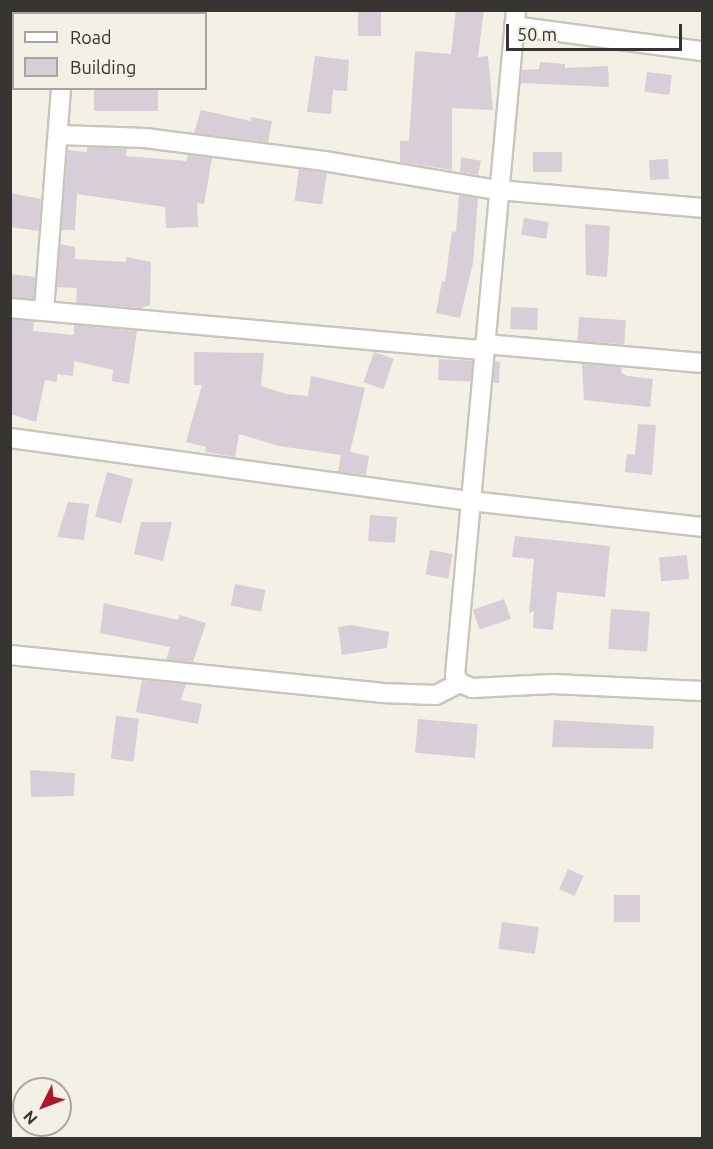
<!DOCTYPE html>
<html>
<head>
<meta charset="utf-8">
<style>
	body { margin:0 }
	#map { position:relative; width:713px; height:1149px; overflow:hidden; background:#f3f0e5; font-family:Ubuntu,sans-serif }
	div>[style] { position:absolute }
	.building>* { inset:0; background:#d7ced7; transform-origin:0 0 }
	.roads { filter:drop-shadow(2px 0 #c8c6bb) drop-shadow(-2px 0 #c8c6bb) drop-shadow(0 2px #c8c6bb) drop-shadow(0 -2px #c8c6bb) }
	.minor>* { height:18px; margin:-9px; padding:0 9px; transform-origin:9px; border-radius:9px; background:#fff }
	span { translate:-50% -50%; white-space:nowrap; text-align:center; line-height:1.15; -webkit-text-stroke:5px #f3f0e5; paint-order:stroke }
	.frame { position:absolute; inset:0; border:12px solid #353430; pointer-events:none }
	.legend { position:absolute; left:12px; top:12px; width:195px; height:78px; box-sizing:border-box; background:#f3f0e5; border:2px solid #a7a59d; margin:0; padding:8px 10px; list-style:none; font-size:18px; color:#353430 }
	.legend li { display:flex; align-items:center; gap:12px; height:30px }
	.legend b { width:30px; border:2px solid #a7a59d }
	.north { position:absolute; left:12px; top:1077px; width:60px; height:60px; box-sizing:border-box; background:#f3f0e5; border:2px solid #a7a59d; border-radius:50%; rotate:228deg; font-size:16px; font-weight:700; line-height:24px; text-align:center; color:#353430 }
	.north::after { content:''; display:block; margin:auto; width:21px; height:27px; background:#ad192c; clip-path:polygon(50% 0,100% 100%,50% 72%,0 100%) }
	.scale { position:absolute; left:506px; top:24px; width:176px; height:27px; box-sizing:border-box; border:3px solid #353430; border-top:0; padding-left:8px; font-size:18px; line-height:21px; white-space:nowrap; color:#353430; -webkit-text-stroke:4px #f3f0e5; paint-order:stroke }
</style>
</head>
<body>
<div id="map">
	<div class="building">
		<i style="left:358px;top:10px;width:23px;height:26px"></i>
		<i style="clip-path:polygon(456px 10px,484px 10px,478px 57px,488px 56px,493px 110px,452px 108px,452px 170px,400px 162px,400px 141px,409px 141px,415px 51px,451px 54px)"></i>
		<i style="clip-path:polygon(315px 56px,349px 60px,347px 91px,333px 90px,331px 114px,307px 112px)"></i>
		<i style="clip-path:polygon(540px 62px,565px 64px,565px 68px,608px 66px,609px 87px,521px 83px,522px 70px,539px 69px)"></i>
		<i style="left:647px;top:72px;width:25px;height:20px;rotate:7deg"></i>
		<i style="left:94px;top:88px;width:64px;height:23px"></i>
		<i style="clip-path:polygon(201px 110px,251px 121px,251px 117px,272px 121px,268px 142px,194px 133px)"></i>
		<i style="clip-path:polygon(87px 147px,127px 149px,126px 156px,186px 161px,188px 155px,212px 158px,204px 204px,197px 203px,198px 227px,166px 228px,165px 207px,77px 194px,75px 230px,61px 230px,68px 150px,87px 152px)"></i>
		<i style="left:533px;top:152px;width:29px;height:20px"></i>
		<i style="clip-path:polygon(461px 157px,481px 161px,478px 175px,460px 172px)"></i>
		<i style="left:668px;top:159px;width:20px;height:19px;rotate:87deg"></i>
		<i style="left:299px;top:169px;width:28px;height:32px;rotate:8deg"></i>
		<i style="clip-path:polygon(10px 193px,41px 199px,39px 231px,10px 227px)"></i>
		<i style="clip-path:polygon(459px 195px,478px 198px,473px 263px,460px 318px,436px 313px,442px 281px,445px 282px,452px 231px,456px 232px)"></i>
		<i style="left:524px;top:218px;width:25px;height:17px;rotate:9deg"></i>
		<i style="clip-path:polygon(585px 224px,610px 226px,607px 277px,586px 275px)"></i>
		<i style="clip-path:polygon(60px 244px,75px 247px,75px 259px,126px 262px,126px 257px,151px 262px,150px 305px,140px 308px,76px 303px,77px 288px,57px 287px)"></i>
		<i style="clip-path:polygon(10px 274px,35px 277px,34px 299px,10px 297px)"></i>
		<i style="left:511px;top:307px;width:27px;height:22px;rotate:2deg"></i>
		<i style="left:579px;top:317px;width:47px;height:24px;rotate:4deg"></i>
		<i style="clip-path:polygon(10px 319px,34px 321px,33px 331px,74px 335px,74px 325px,137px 331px,129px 384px,112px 381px,113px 370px,74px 361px,73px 376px,57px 374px,57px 382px,45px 380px,36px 422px,10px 414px)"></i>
		<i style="clip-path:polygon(194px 352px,264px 353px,261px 386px,286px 394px,308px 396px,311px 376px,365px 388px,350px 452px,369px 456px,366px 475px,338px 472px,341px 455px,279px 446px,239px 434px,235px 457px,205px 452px,206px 447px,186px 442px,202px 385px,194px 385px)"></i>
		<i style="left:374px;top:352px;width:21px;height:32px;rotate:19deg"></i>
		<i style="left:439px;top:359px;width:34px;height:21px;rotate:3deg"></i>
		<i style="clip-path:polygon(495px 361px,500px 362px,499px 383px,493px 383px)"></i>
		<i style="clip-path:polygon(582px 364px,622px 367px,621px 373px,628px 376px,653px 379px,650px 407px,584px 400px)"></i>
		<i style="clip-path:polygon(638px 424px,656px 425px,652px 475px,625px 472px,627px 454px,635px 455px)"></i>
		<i style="left:107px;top:472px;width:27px;height:46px;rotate:15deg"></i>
		<i style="clip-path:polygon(68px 502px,89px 504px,84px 540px,57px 537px)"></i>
		<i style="left:370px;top:515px;width:27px;height:26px;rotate:4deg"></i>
		<i style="clip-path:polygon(141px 522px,172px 522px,163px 561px,134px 554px)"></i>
		<i style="clip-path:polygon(515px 536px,610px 546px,605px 597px,557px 592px,553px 630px,533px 628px,534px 611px,529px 613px,534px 559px,512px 557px)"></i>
		<i style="left:430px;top:550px;width:23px;height:25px;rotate:10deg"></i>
		<i style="left:687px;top:555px;width:24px;height:28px;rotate:85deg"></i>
		<i style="left:235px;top:584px;width:31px;height:22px;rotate:11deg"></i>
		<i style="left:504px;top:599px;width:21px;height:33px;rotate:71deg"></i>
		<i style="clip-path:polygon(104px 603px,178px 620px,180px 615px,206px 623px,193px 662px,166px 660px,170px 647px,100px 633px)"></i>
		<i style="left:611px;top:609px;width:39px;height:40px;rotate:4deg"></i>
		<i style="clip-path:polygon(352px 625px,389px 632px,387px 648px,342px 655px,338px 627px)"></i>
		<i style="clip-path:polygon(142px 680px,186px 684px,181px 700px,202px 704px,198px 724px,136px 712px)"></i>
		<i style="left:116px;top:716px;width:23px;height:43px;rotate:7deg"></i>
		<i style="left:418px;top:719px;width:60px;height:34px;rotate:5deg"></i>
		<i style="clip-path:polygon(554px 720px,654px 726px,653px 749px,552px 747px)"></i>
		<i style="clip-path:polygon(30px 770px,75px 773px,74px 796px,31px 797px)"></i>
		<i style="left:568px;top:869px;width:17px;height:22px;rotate:24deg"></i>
		<i style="left:614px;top:895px;width:26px;height:27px"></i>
		<i style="left:502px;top:922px;width:37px;height:27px;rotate:8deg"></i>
	</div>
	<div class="roads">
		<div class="minor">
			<i style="left:516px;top:10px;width:668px;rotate:95.24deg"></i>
			<i style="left:455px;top:675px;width:9px;rotate:58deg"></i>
			<i style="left:460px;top:683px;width:13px;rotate:23deg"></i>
			<i style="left:472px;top:688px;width:81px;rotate:-2.8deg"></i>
			<i style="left:553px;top:684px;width:149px;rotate:2.7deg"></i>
			<i style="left:69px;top:14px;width:4px;rotate:-90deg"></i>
			<i style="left:514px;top:26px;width:190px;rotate:7.6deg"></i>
			<i style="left:60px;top:135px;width:85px;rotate:2deg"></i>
			<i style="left:145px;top:138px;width:180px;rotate:7.3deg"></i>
			<i style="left:324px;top:161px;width:176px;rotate:9.5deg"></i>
			<i style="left:498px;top:190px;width:205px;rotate:5deg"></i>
			<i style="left:10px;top:308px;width:476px;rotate:5.1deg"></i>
			<i style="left:44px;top:310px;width:223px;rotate:-85.6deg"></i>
			<i style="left:485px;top:344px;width:218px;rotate:5deg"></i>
			<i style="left:10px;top:438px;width:465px;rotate:7.8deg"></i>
			<i style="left:471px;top:501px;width:232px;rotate:6.4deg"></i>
			<i style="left:10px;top:655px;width:373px;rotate:5.8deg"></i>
			<i style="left:381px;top:693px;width:55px;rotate:2.1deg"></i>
			<i style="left:436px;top:695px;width:27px;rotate:-27deg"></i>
		</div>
	</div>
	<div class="frame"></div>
	<ul class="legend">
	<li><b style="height:8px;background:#fff"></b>Road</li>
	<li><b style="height:16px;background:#d7ced7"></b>Building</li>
	</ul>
	<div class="north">N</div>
	<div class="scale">50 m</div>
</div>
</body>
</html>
